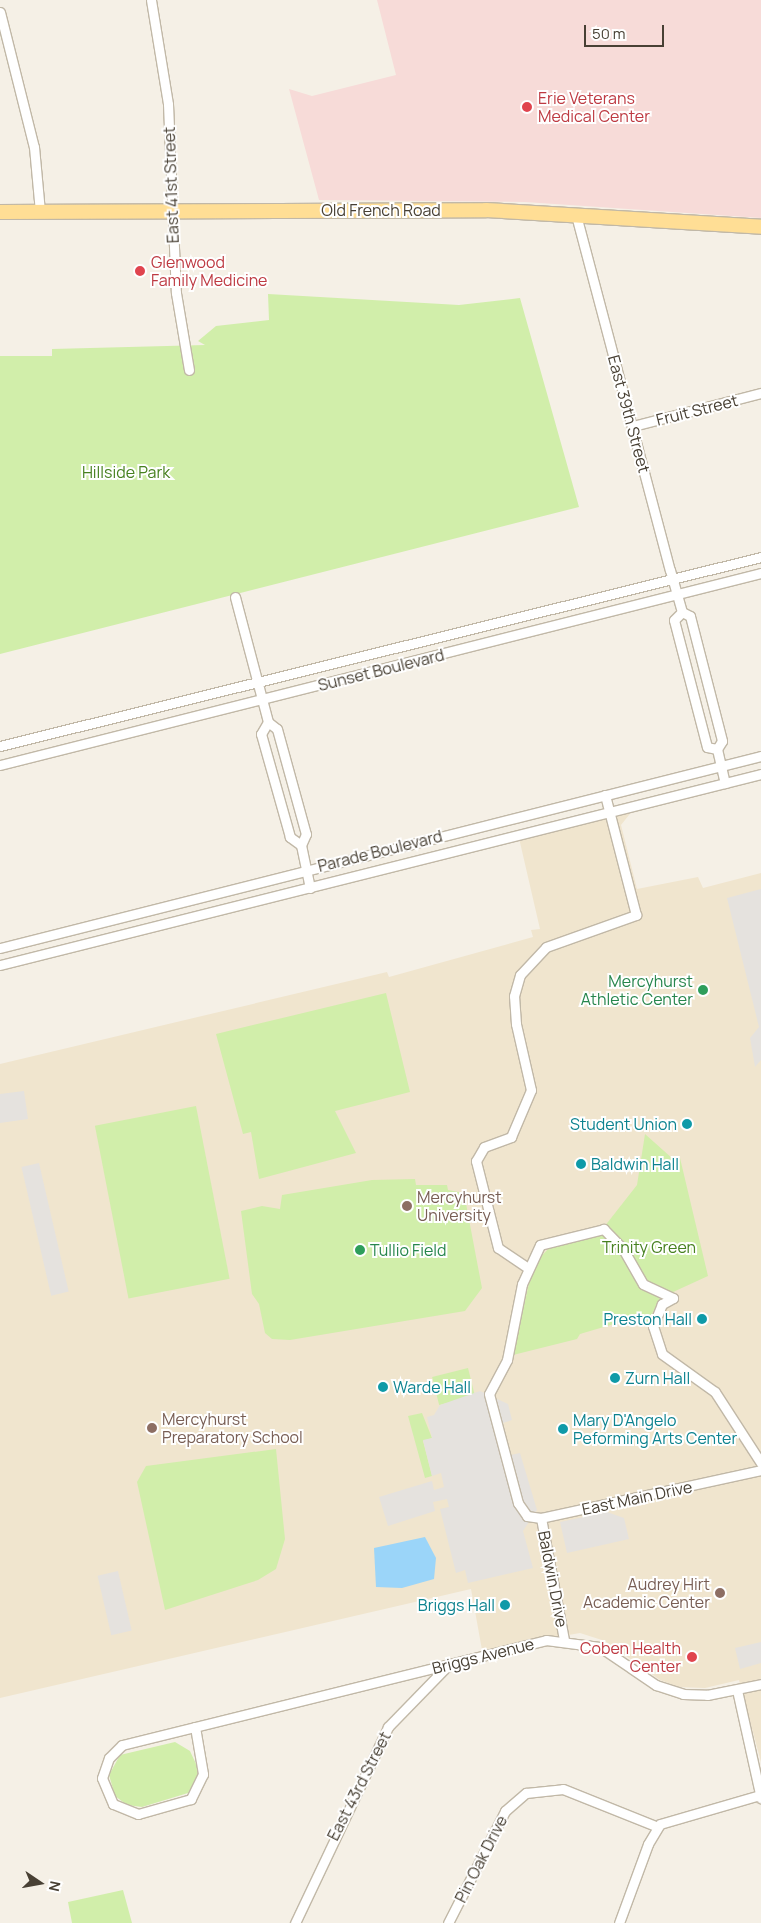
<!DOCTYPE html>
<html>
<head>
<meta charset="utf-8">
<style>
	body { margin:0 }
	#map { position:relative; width:761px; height:1923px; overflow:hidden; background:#f5f0e6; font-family:Manrope,sans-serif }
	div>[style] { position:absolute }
	.education>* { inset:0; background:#f0e5ce }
	.medical>* { inset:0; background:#f7dbd8 }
	.green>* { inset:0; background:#d1eeaa; transform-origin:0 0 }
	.parking>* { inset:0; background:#e5e2de; transform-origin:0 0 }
	.water>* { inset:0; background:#9bd5f9 }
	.roads { filter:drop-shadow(1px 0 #c1b8a7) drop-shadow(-1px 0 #c1b8a7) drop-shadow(0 1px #c1b8a7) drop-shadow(0 -1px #c1b8a7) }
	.street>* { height:9px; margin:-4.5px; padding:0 4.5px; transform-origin:4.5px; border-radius:4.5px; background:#fff }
	.primary>* { height:14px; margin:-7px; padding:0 7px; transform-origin:7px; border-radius:7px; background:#ffde95 }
	.dots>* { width:14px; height:14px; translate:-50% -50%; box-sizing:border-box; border:2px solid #fff; border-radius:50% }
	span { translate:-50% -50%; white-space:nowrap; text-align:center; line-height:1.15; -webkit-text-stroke:4px #fff; paint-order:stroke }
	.health-label { font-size:16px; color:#be3a42 }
	.left { translate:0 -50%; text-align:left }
	.right { translate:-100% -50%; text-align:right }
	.street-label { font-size:16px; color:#484034 }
	.park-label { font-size:16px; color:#478120 }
	.leisure-label { font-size:16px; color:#27864d }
	.culture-label { font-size:16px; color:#0d838f }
	.education-label { font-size:16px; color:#785e54 }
	.north { position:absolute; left:15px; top:1858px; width:50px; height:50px; -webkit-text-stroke:4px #fff; paint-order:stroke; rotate:102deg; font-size:14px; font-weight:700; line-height:20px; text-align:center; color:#484034 }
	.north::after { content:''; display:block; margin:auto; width:18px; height:22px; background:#484034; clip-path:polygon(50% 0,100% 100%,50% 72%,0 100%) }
	.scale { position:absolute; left:584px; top:25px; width:80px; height:22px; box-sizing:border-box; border:2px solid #484034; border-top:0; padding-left:6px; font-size:15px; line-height:18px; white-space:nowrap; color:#484034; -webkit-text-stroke:4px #fff; paint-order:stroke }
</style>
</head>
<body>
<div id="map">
	<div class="education">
		<i style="clip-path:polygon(633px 810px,621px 825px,637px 889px,698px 877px,703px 888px,761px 873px,761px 1762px,739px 1680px,705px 1688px,679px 1687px,660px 1680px,605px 1641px,580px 1633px,482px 1650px,471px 1589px,0 1698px,0 1064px,387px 972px,389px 977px,533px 937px,531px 930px,540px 929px,519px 838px)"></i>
	</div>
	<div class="medical">
		<i style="clip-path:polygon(377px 0,761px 0,761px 218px,525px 202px,319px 200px,289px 89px,312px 96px,396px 75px)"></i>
	</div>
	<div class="green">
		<i style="clip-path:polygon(268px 294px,459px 305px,520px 298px,579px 507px,0 654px,0 356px,52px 356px,52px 349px,205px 345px,198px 341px,216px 326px,269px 320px)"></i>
		<i style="clip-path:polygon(386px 993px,410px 1092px,335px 1111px,356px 1153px,259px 1179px,251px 1132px,243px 1134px,216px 1034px)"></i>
		<i style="left:196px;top:1106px;width:176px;height:103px;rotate:79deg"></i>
		<i style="clip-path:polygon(645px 1134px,673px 1159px,680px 1158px,708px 1276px,660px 1298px,648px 1322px,624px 1321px,580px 1334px,577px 1339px,513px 1355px,533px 1265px,551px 1246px,597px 1236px,637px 1185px)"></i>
		<i style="clip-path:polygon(415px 1179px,416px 1185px,447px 1185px,448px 1190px,464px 1193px,482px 1288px,465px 1311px,290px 1340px,272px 1339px,265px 1333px,259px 1304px,252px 1294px,241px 1211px,262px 1206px,280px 1209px,282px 1195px,372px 1180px)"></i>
		<i style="left:468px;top:1368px;width:29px;height:37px;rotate:76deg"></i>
		<i style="clip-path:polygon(422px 1413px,432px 1438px,423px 1441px,432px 1476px,425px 1478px,408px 1416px)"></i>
		<i style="clip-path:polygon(276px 1449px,285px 1539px,276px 1569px,258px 1580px,165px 1610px,137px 1482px,146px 1466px)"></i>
		<i style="clip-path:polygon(175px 1742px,190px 1751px,197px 1766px,198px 1776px,188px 1793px,142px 1807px,127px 1805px,115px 1796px,109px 1775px,120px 1755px)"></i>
		<i style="clip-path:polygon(123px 1890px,132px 1923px,72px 1923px,68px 1902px)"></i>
	</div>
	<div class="parking">
		<i style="clip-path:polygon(761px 889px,761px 1060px,755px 1067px,750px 1038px,759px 1027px,727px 898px)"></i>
		<i style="clip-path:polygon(24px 1091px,28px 1119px,0 1123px,0 1094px)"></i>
		<i style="left:39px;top:1163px;width:132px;height:18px;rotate:77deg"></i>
		<i style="clip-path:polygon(480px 1391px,508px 1404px,512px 1420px,503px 1423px,511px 1455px,520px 1453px,537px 1510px,523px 1531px,533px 1568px,468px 1583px,465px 1570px,456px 1573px,440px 1509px,449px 1507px,447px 1499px,433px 1502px,435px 1511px,388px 1526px,379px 1497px,432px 1481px,434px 1490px,444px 1487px,441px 1473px,432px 1476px,423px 1440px,432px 1438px,427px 1417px,434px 1415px,440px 1405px)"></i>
		<i style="clip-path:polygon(607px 1512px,624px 1518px,629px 1539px,567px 1553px,560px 1522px)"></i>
		<i style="left:118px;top:1571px;width:61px;height:21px;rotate:77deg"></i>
		<i style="clip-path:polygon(761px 1642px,761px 1663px,740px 1669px,735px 1648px)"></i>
	</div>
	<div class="water">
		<i style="clip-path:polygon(425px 1537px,436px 1558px,434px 1579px,402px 1588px,376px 1587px,374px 1548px)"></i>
	</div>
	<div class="roads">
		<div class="street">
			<i style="left:151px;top:0;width:105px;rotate:80.7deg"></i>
			<i style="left:168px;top:104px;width:189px;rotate:87.6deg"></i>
			<i style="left:176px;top:293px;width:78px;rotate:80.4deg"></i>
			<i style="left:0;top:12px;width:139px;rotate:75.9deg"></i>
			<i style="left:34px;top:147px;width:65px;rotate:84.7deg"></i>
			<i style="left:576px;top:215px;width:367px;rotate:75.2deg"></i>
			<i style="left:670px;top:570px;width:44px;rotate:74.1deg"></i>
			<i style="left:682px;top:612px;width:9px;rotate:27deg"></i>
			<i style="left:690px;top:616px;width:129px;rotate:75.6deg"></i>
			<i style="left:722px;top:741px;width:9px;rotate:122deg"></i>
			<i style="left:717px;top:749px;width:10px;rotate:-169deg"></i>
			<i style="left:707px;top:747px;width:131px;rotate:-104.6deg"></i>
			<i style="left:674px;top:620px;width:11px;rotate:-45deg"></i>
			<i style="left:633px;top:426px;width:132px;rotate:-14.5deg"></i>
			<i style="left:235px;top:597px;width:129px;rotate:75.2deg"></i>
			<i style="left:268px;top:722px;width:11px;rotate:38deg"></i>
			<i style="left:277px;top:729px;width:109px;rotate:74.6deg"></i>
			<i style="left:306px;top:834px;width:12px;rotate:114deg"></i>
			<i style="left:301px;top:845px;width:14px;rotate:-144deg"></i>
			<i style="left:290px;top:837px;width:107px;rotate:-105.7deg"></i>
			<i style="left:261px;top:734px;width:14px;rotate:-60deg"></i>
			<i style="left:0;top:746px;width:784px;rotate:-13.95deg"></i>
			<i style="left:717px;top:749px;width:35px;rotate:77deg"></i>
			<i style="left:0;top:765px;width:785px;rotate:-14.16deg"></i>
			<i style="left:301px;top:845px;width:44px;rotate:78.2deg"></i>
			<i style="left:0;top:948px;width:785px;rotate:-14.16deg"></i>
			<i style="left:0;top:965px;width:785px;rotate:-14.09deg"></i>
			<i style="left:528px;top:1268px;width:36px;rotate:-146deg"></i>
			<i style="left:498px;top:1248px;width:90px;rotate:-104.2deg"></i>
			<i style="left:476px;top:1161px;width:16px;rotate:-60deg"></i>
			<i style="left:484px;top:1147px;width:29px;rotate:-20deg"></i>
			<i style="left:511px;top:1137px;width:51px;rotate:-66.9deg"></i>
			<i style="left:531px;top:1090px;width:68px;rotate:-102.8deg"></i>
			<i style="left:516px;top:1024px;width:28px;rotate:-94deg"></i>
			<i style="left:514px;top:996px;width:22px;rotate:-74deg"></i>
			<i style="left:520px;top:975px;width:38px;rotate:-47deg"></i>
			<i style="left:546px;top:947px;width:96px;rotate:-19.6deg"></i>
			<i style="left:636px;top:915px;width:124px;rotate:-104.5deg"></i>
			<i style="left:673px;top:1298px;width:33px;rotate:-155deg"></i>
			<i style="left:643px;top:1284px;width:40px;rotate:-119.7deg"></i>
			<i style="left:623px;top:1249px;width:28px;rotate:-134deg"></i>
			<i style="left:604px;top:1229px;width:66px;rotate:166deg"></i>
			<i style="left:540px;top:1245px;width:43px;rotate:114.8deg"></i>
			<i style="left:522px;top:1284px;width:77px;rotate:101.2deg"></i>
			<i style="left:507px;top:1360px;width:38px;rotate:118deg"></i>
			<i style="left:489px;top:1394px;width:113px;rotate:75.1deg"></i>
			<i style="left:518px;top:1503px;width:16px;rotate:55deg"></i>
			<i style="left:527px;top:1516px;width:14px;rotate:8deg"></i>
			<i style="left:541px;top:1518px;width:225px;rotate:-12.3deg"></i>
			<i style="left:673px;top:1298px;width:13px;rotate:151deg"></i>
			<i style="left:662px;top:1304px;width:24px;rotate:112deg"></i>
			<i style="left:653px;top:1326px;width:29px;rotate:72deg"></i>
			<i style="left:662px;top:1354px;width:65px;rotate:35.6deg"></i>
			<i style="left:715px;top:1392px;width:85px;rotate:57.1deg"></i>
			<i style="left:541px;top:1518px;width:124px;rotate:79.3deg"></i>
			<i style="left:737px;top:1690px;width:111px;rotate:77.5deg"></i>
			<i style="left:195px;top:1727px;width:48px;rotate:80.3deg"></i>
			<i style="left:203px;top:1774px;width:28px;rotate:116deg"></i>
			<i style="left:191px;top:1799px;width:55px;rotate:164.2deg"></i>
			<i style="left:138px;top:1814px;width:27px;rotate:-158deg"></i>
			<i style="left:113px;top:1804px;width:28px;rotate:-113deg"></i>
			<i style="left:102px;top:1778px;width:21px;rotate:-71deg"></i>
			<i style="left:109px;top:1758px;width:18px;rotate:-45deg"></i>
			<i style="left:122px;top:1745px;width:437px;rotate:-13.9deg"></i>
			<i style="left:546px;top:1640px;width:54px;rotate:7.4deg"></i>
			<i style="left:600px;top:1647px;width:68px;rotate:34.2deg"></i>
			<i style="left:656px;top:1685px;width:28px;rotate:18deg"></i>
			<i style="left:683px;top:1694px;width:24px;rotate:2deg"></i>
			<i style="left:707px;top:1695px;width:55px;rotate:-11.5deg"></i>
			<i style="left:295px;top:1923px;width:217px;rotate:-64.6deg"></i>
			<i style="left:388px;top:1727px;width:86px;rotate:-45.9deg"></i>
			<i style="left:448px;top:1923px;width:126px;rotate:-63deg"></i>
			<i style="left:505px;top:1811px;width:28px;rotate:-41deg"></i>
			<i style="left:526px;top:1793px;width:37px;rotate:-6deg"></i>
			<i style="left:563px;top:1789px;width:102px;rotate:21.8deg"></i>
			<i style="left:619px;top:1923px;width:84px;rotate:-69.8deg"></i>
			<i style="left:648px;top:1844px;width:23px;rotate:-59deg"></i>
			<i style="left:660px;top:1824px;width:104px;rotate:-16.2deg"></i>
		</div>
		<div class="primary">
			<i style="left:0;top:212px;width:486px;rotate:-0.2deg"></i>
			<i style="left:486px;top:210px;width:276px;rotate:3.5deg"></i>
		</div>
	</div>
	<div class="dots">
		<i style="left:527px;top:107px;background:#e0444e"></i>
		<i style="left:140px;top:271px;background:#e0444e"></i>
		<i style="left:703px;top:990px;background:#2e9e5b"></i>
		<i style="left:687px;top:1124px;background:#0f9aa8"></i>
		<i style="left:581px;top:1164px;background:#0f9aa8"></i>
		<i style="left:407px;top:1206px;background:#8d6e63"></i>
		<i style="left:360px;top:1250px;background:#2e9e5b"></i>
		<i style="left:702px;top:1319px;background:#0f9aa8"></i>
		<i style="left:615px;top:1378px;background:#0f9aa8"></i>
		<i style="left:383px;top:1387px;background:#0f9aa8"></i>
		<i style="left:152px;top:1428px;background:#8d6e63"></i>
		<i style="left:563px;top:1429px;background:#0f9aa8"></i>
		<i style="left:720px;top:1593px;background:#8d6e63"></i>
		<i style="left:505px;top:1605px;background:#0f9aa8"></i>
		<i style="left:692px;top:1657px;background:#e0444e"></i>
	</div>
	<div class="health-label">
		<span class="left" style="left:538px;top:107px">Erie Veterans<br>Medical Center</span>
		<span class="left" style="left:151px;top:271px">Glenwood<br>Family Medicine</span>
		<span class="right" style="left:681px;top:1657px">Coben Health<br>Center</span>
	</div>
	<div class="street-label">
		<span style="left:171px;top:185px;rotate:-92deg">East 41st Street</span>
		<span style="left:381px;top:210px">Old French Road</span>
		<span style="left:697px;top:410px;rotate:-14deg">Fruit Street</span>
		<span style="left:629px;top:414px;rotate:75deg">East 39th Street</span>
		<span style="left:381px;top:670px;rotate:-14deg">Sunset Boulevard</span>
		<span style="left:380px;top:851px;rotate:-14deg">Parade Boulevard</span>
		<span style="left:637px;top:1498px;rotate:-12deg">East Main Drive</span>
		<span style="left:553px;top:1579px;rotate:79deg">Baldwin Drive</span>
		<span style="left:483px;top:1656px;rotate:-14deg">Briggs Avenue</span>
		<span style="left:359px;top:1786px;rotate:-63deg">East 43rd Street</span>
		<span style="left:481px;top:1859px;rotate:-63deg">Pin Oak Drive</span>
	</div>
	<div class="park-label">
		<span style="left:126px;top:472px">Hillside Park</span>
		<span style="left:649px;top:1247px">Trinity Green</span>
	</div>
	<div class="leisure-label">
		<span class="right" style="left:693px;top:990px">Mercyhurst<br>Athletic Center</span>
		<span class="left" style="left:370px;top:1250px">Tullio Field</span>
	</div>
	<div class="culture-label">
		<span class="right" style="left:677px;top:1124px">Student Union</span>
		<span class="left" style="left:591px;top:1164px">Baldwin Hall</span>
		<span class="right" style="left:692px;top:1319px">Preston Hall</span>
		<span class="left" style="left:625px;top:1378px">Zurn Hall</span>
		<span class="left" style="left:393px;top:1387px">Warde Hall</span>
		<span class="left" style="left:573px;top:1429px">Mary D'Angelo<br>Peforming Arts Center</span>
		<span class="right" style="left:495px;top:1605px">Briggs Hall</span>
	</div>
	<div class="education-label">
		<span class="left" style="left:417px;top:1206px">Mercyhurst<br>University</span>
		<span class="left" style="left:162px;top:1428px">Mercyhurst<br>Preparatory School</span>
		<span class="right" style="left:710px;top:1593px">Audrey Hirt<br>Academic Center</span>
	</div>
	<div class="north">N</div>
	<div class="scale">50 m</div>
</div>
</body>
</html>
